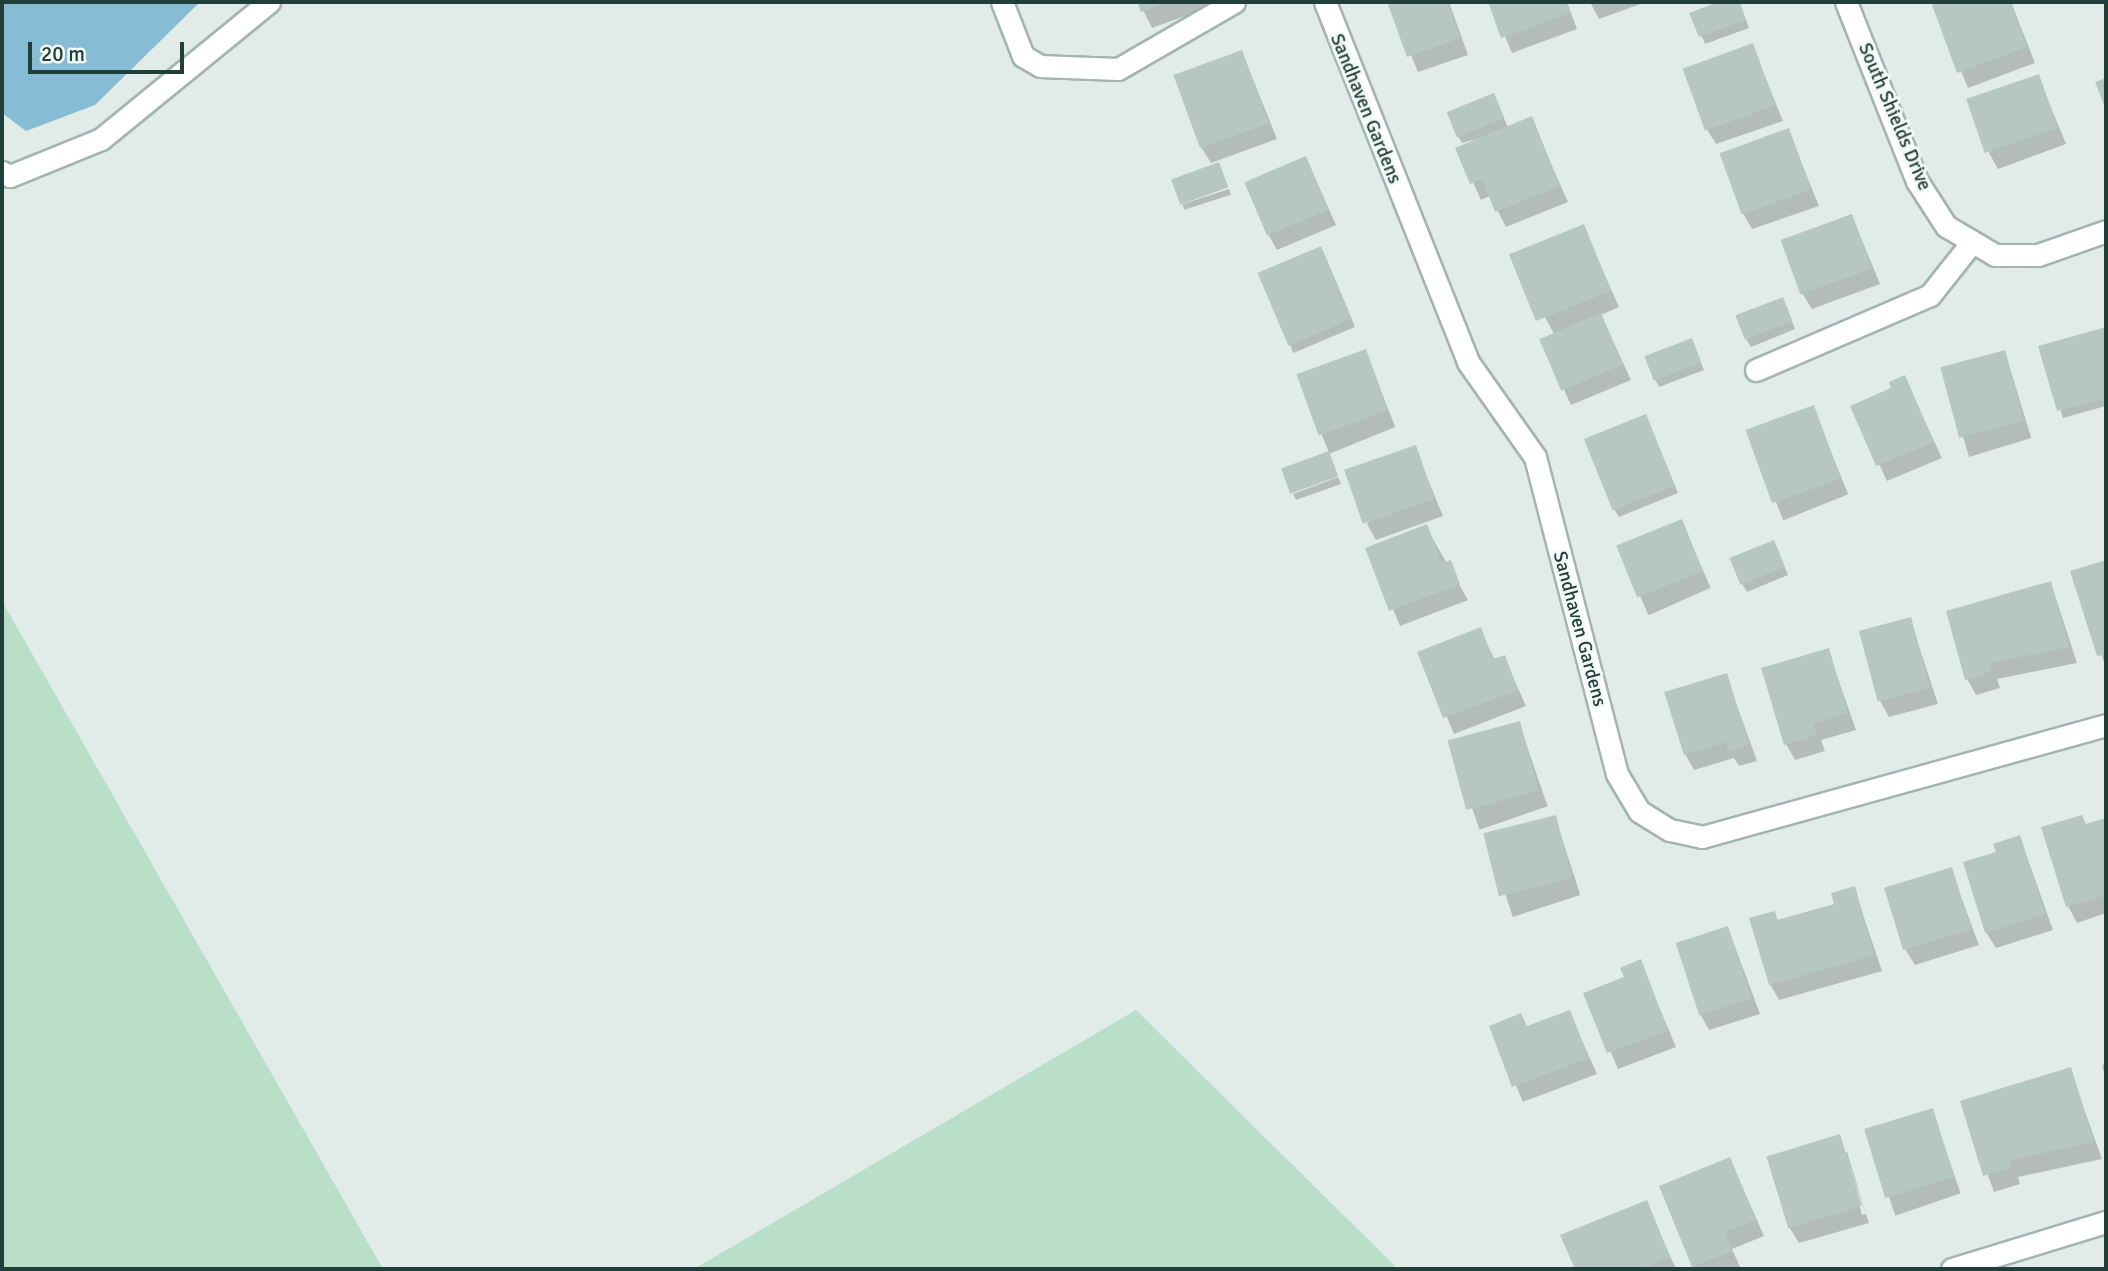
<!DOCTYPE html>
<html>
<head>
<meta charset="utf-8">
<style>
	body { margin:0 }
	#map { position:relative; width:2108px; height:1271px; overflow:hidden; background:#e1ece9; font-family:Signika,sans-serif }
	div>[style] { position:absolute }
	.green>* { inset:0; background:#b9dfc8 }
	.water>* { inset:0; background:#86bdd4 }
	.shadow>* { inset:0; background:#0003; transform-origin:0 0 }
	.building>* { inset:0; background:#b6c7c2; transform-origin:0 0 }
	.roads { filter:drop-shadow(2px 0 #a3b4b1) drop-shadow(-2px 0 #a3b4b1) drop-shadow(0 2px #a3b4b1) drop-shadow(0 -2px #a3b4b1) }
	.service>* { height:21px; margin:-10.5px; padding:0 10.5px; transform-origin:10.5px; border-radius:10.5px; background:#fff }
	.minor>* { height:21px; margin:-10.5px; padding:0 10.5px; transform-origin:10.5px; border-radius:10.5px; background:#fff }
	span { translate:-50% -50%; white-space:nowrap; text-align:center; line-height:1.15; -webkit-text-stroke:6px #f2f9f6; paint-order:stroke }
	.street-label { font-size:19px; color:#203e3a }
	.frame { position:absolute; inset:0; border:4px solid #203e3a; pointer-events:none }
	.scale { position:absolute; left:28px; top:42px; width:156px; height:32px; box-sizing:border-box; border:4px solid #203e3a; border-top:0; padding-left:9px; font-size:21px; line-height:24px; white-space:nowrap; color:#203e3a; -webkit-text-stroke:5px #f2f9f6; paint-order:stroke }
</style>
</head>
<body>
<div id="map">
	<div class="green">
		<i style="clip-path:polygon(2px 601px,383px 1269px,2px 1269px)"></i>
		<i style="clip-path:polygon(1136px 1010px,1398px 1269px,694px 1269px)"></i>
	</div>
	<div class="water">
		<i style="clip-path:polygon(2px 2px,200px 2px,95px 105px,26px 131px,2px 113px)"></i>
	</div>
	<div class="shadow">
		<i style="clip-path:polygon(1139px 2px,1217px 2px,1218px 4px,1152px 28px)"></i>
		<i style="clip-path:polygon(1389px 2px,1449px 2px,1468px 55px,1418px 72px)"></i>
		<i style="clip-path:polygon(1490px 2px,1567px 2px,1577px 29px,1512px 53px)"></i>
		<i style="clip-path:polygon(1590px 2px,1646px 2px,1599px 19px)"></i>
		<i style="clip-path:polygon(1724px 2px,1739px 2px,1749px 28px,1705px 44px,1692px 14px)"></i>
		<i style="clip-path:polygon(1945px 2px,2011px 2px,2035px 63px,1968px 88px,1934px 6px)"></i>
		<i style="clip-path:polygon(1752px 45px,1783px 121px,1716px 144px,1706px 128px)"></i>
		<i style="clip-path:polygon(1242px 52px,1277px 139px,1211px 163px,1201px 147px)"></i>
		<i style="clip-path:polygon(2038px 76px,2066px 144px,1998px 169px,1989px 153px)"></i>
		<i style="clip-path:polygon(1498px 103px,1508px 128px,1531px 119px,1568px 202px,1506px 227px,1490px 196px,1481px 200px,1458px 149px,1491px 135px,1462px 143px,1457px 135px)"></i>
		<i style="clip-path:polygon(1788px 130px,1819px 206px,1752px 229px,1743px 213px)"></i>
		<i style="clip-path:polygon(1306px 158px,1336px 225px,1277px 250px,1268px 234px)"></i>
		<i style="left:1229px;top:189px;width:6px;height:49px;rotate:72deg"></i>
		<i style="clip-path:polygon(1852px 216px,1880px 284px,1812px 309px,1802px 293px)"></i>
		<i style="clip-path:polygon(1583px 226px,1619px 307px,1601px 315px,1631px 380px,1571px 405px,1541px 339px,1554px 334px,1512px 255px)"></i>
		<i style="left:1325px;top:256px;width:77px;height:67px;rotate:67deg"></i>
		<i style="clip-path:polygon(1787px 307px,1795px 329px,1751px 347px,1746px 339px)"></i>
		<i style="clip-path:polygon(2106px 329px,2106px 406px,2063px 418px,2041px 347px)"></i>
		<i style="clip-path:polygon(1695px 348px,1704px 370px,1659px 387px,1655px 379px)"></i>
		<i style="left:1365px;top:352px;width:81px;height:71px;rotate:68deg"></i>
		<i style="left:2005px;top:352px;width:90px;height:65px;rotate:73deg"></i>
		<i style="clip-path:polygon(1904px 377px,1942px 458px,1887px 481px,1852px 407px,1894px 389px)"></i>
		<i style="left:1813px;top:407px;width:94px;height:70px;rotate:68deg"></i>
		<i style="clip-path:polygon(1649px 424px,1678px 493px,1619px 517px,1614px 509px)"></i>
		<i style="clip-path:polygon(1415px 448px,1443px 516px,1376px 540px,1367px 524px)"></i>
		<i style="clip-path:polygon(1338px 477px,1341px 484px,1296px 500px,1293px 494px)"></i>
		<i style="left:1681px;top:521px;width:73px;height:68px;rotate:66deg"></i>
		<i style="clip-path:polygon(1426px 527px,1468px 600px,1400px 626px,1368px 549px)"></i>
		<i style="clip-path:polygon(1778px 550px,1788px 575px,1747px 592px,1742px 584px)"></i>
		<i style="clip-path:polygon(2106px 562px,2106px 668px,2073px 572px)"></i>
		<i style="clip-path:polygon(2051px 583px,2077px 663px,1997px 679px,2000px 688px,1976px 695px,1967px 679px)"></i>
		<i style="clip-path:polygon(1910px 619px,1938px 704px,1889px 717px,1880px 701px)"></i>
		<i style="clip-path:polygon(1480px 630px,1495px 660px,1504px 657px,1526px 706px,1454px 734px,1420px 653px)"></i>
		<i style="clip-path:polygon(1828px 650px,1856px 730px,1821px 740px,1825px 751px,1795px 760px,1786px 744px)"></i>
		<i style="clip-path:polygon(1726px 675px,1757px 761px,1739px 766px,1734px 758px,1694px 770px,1685px 754px)"></i>
		<i style="left:1519px;top:723px;width:88px;height:72px;rotate:71deg"></i>
		<i style="left:1555px;top:817px;width:82px;height:71px;rotate:72deg"></i>
		<i style="clip-path:polygon(2106px 820px,2106px 913px,2077px 923px,2068px 906px,2087px 826px)"></i>
		<i style="clip-path:polygon(2020px 837px,2053px 930px,1996px 948px,1986px 932px,1999px 853px)"></i>
		<i style="clip-path:polygon(1951px 870px,1979px 945px,1915px 965px,1905px 949px)"></i>
		<i style="clip-path:polygon(1854px 888px,1882px 971px,1779px 1000px,1770px 984px,1774px 913px,1779px 922px,1836px 905px)"></i>
		<i style="clip-path:polygon(1728px 928px,1760px 1014px,1709px 1030px,1700px 1014px)"></i>
		<i style="clip-path:polygon(1640px 962px,1676px 1047px,1618px 1069px,1586px 994px,1627px 978px)"></i>
		<i style="clip-path:polygon(1569px 1012px,1597px 1074px,1523px 1102px,1491px 1027px,1528px 1028px)"></i>
		<i style="clip-path:polygon(2106px 1064px,2106px 1079px,2102px 1065px)"></i>
		<i style="clip-path:polygon(2070px 1070px,2102px 1159px,2018px 1177px,2020px 1184px,1994px 1192px,1962px 1102px)"></i>
		<i style="left:1932px;top:1110px;width:88px;height:69px;rotate:71deg"></i>
		<i style="clip-path:polygon(evenodd,1840px 1137px,1869px 1223px,1799px 1243px,1789px 1227px,1840px 1137px,1844px 1152px,1847px 1152px,1866px 1214px,1862px 1215px,1844px 1152px)"></i>
		<i style="clip-path:polygon(1730px 1159px,1764px 1236px,1732px 1249px,1740px 1267px,1695px 1269px,1661px 1187px)"></i>
		<i style="clip-path:polygon(1646px 1202px,1676px 1269px,1576px 1269px,1563px 1236px)"></i>
	</div>
	<div class="building">
		<i style="clip-path:polygon(1137px 2px,1169px 2px,1141px 12px)"></i>
		<i style="clip-path:polygon(1387px 2px,1447px 2px,1460px 38px,1407px 57px)"></i>
		<i style="clip-path:polygon(1488px 2px,1565px 2px,1570px 13px,1501px 38px)"></i>
		<i style="clip-path:polygon(1719px 2px,1740px 2px,1746px 20px,1699px 37px,1689px 13px)"></i>
		<i style="clip-path:polygon(1940px 2px,2010px 2px,2027px 47px,1957px 73px,1932px 5px)"></i>
		<i style="left:1753px;top:43px;width:66px;height:75px;rotate:70deg"></i>
		<i style="left:1242px;top:50px;width:78px;height:73px;rotate:70deg"></i>
		<i style="left:2039px;top:74px;width:57px;height:77px;rotate:71deg"></i>
		<i style="clip-path:polygon(2106px 78px,2106px 110px,2095px 82px)"></i>
		<i style="left:1494px;top:93px;width:27px;height:51px;rotate:68deg"></i>
		<i style="clip-path:polygon(1532px 116px,1560px 186px,1495px 212px,1482px 179px,1470px 184px,1455px 148px)"></i>
		<i style="left:1789px;top:128px;width:65px;height:74px;rotate:70deg"></i>
		<i style="left:1306px;top:156px;width:58px;height:67px;rotate:67deg"></i>
		<i style="left:1219px;top:162px;width:27px;height:51px;rotate:70deg"></i>
		<i style="left:1852px;top:214px;width:58px;height:76px;rotate:70deg"></i>
		<i style="left:1584px;top:224px;width:72px;height:81px;rotate:68deg"></i>
		<i style="left:1321px;top:246px;width:79px;height:69px;rotate:67deg"></i>
		<i style="left:1783px;top:297px;width:26px;height:51px;rotate:69deg"></i>
		<i style="left:1601px;top:313px;width:56px;height:67px;rotate:67deg"></i>
		<i style="clip-path:polygon(2106px 327px,2106px 398px,2057px 411px,2038px 346px)"></i>
		<i style="left:1692px;top:338px;width:26px;height:51px;rotate:69deg"></i>
		<i style="left:1366px;top:349px;width:65px;height:74px;rotate:70deg"></i>
		<i style="left:2005px;top:350px;width:73px;height:67px;rotate:75deg"></i>
		<i style="clip-path:polygon(1905px 375px,1934px 442px,1876px 466px,1850px 406px,1891px 388px,1889px 382px)"></i>
		<i style="left:1814px;top:405px;width:78px;height:73px;rotate:70deg"></i>
		<i style="left:1646px;top:414px;width:77px;height:67px;rotate:68deg"></i>
		<i style="left:1416px;top:445px;width:57px;height:76px;rotate:71deg"></i>
		<i style="left:1329px;top:451px;width:27px;height:51px;rotate:70deg"></i>
		<i style="left:1682px;top:519px;width:56px;height:71px;rotate:68deg"></i>
		<i style="clip-path:polygon(1427px 524px,1442px 563px,1451px 560px,1460px 584px,1389px 611px,1365px 548px)"></i>
		<i style="left:1774px;top:540px;width:29px;height:48px;rotate:68deg"></i>
		<i style="clip-path:polygon(2106px 560px,2106px 654px,2097px 656px,2070px 571px)"></i>
		<i style="clip-path:polygon(2051px 581px,2069px 647px,1989px 663px,1992px 671px,1965px 680px,1946px 611px)"></i>
		<i style="left:1911px;top:617px;width:73px;height:54px;rotate:75deg"></i>
		<i style="clip-path:polygon(1481px 627px,1493px 659px,1505px 655px,1518px 690px,1443px 718px,1417px 652px)"></i>
		<i style="clip-path:polygon(1829px 648px,1848px 713px,1813px 724px,1817px 735px,1784px 745px,1761px 668px)"></i>
		<i style="clip-path:polygon(1727px 673px,1749px 744px,1728px 751px,1726px 742px,1684px 755px,1664px 692px)"></i>
		<i style="left:1520px;top:721px;width:72px;height:75px;rotate:75deg"></i>
		<i style="left:1556px;top:815px;width:65px;height:75px;rotate:76deg"></i>
		<i style="clip-path:polygon(2082px 815px,2086px 824px,2106px 818px,2106px 895px,2066px 907px,2041px 827px)"></i>
		<i style="clip-path:polygon(2020px 835px,2045px 914px,1985px 933px,1963px 862px,1996px 852px,1993px 844px)"></i>
		<i style="left:1952px;top:867px;width:65px;height:71px;rotate:73deg"></i>
		<i style="clip-path:polygon(1855px 886px,1874px 955px,1769px 985px,1749px 918px,1775px 911px,1777px 920px,1834px 904px,1831px 893px)"></i>
		<i style="left:1728px;top:926px;width:76px;height:55px;rotate:72deg"></i>
		<i style="clip-path:polygon(1641px 959px,1668px 1031px,1607px 1053px,1583px 993px,1624px 977px,1620px 968px)"></i>
		<i style="clip-path:polygon(1570px 1010px,1589px 1058px,1512px 1087px,1489px 1026px,1521px 1013px,1527px 1026px)"></i>
		<i style="clip-path:polygon(2071px 1067px,2094px 1142px,2010px 1160px,2012px 1168px,1983px 1176px,1960px 1101px)"></i>
		<i style="left:1933px;top:1108px;width:72px;height:72px;rotate:73deg"></i>
		<i style="left:1840px;top:1134px;width:75px;height:77px;rotate:73deg"></i>
		<i style="clip-path:polygon(1730px 1157px,1756px 1220px,1725px 1232px,1732px 1251px,1692px 1267px,1659px 1186px)"></i>
		<i style="clip-path:polygon(1647px 1200px,1670px 1257px,1642px 1269px,1575px 1269px,1560px 1235px)"></i>
	</div>
	<div class="roads">
		<div class="service">
			<i style="left:1002px;top:2px;width:58px;rotate:68.7deg"></i>
			<i style="left:1023px;top:56px;width:20px;rotate:30deg"></i>
			<i style="left:1040px;top:66px;width:78px;rotate:2.2deg"></i>
			<i style="left:1118px;top:69px;width:134px;rotate:-30deg"></i>
			<i style="left:2px;top:172px;width:9px;rotate:27deg"></i>
			<i style="left:10px;top:176px;width:98px;rotate:-22.1deg"></i>
			<i style="left:101px;top:139px;width:217px;rotate:-39.2deg"></i>
			<i style="left:1756px;top:370px;width:189px;rotate:-23.3deg"></i>
			<i style="left:1930px;top:295px;width:68px;rotate:-51.6deg"></i>
		</div>
		<div class="minor">
			<i style="left:1325px;top:2px;width:387px;rotate:68.3deg"></i>
			<i style="left:1468px;top:362px;width:116px;rotate:54.8deg"></i>
			<i style="left:1535px;top:457px;width:327px;rotate:75.5deg"></i>
			<i style="left:1617px;top:774px;width:43px;rotate:59.3deg"></i>
			<i style="left:1639px;top:811px;width:36px;rotate:32deg"></i>
			<i style="left:1670px;top:830px;width:33px;rotate:12deg"></i>
			<i style="left:1702px;top:837px;width:419px;rotate:-15.5deg"></i>
			<i style="left:1846px;top:2px;width:193px;rotate:68.4deg"></i>
			<i style="left:1917px;top:181px;width:54px;rotate:57.2deg"></i>
			<i style="left:1946px;top:226px;width:57px;rotate:30.6deg"></i>
			<i style="left:1995px;top:255px;width:43px"></i>
			<i style="left:2038px;top:255px;width:72px;rotate:-19.4deg"></i>
			<i style="left:1952px;top:1269px;width:161px;rotate:-17deg"></i>
		</div>
	</div>
	<div class="street-label">
		<span style="left:1365px;top:109px;rotate:68deg">Sandhaven Gardens</span>
		<span style="left:1894px;top:117px;rotate:67deg">South Shields Drive</span>
		<span style="left:1579px;top:629px;rotate:75deg">Sandhaven Gardens</span>
	</div>
	<div class="frame"></div>
	<div class="scale">20 m</div>
</div>
</body>
</html>
